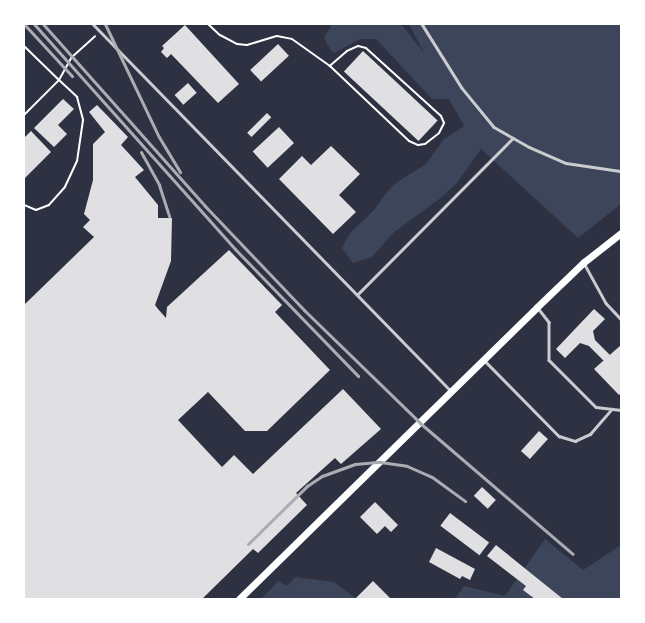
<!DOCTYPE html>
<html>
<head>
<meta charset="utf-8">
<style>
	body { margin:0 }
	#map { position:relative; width:645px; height:623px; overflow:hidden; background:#2d3142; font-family:"DM Sans",sans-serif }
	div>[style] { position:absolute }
	.green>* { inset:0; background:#3c4559 }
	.building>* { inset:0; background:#e0e0e3; transform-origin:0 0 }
	.path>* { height:2px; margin:-1px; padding:0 1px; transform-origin:1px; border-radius:1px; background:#fff }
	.service>* { height:2.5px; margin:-1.25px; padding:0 1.25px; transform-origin:1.25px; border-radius:1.25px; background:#caccd0 }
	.secondary>* { height:7px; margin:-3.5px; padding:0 3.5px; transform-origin:3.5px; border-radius:3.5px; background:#fff }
	.rail>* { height:3px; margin:-1.5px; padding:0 1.5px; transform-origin:1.5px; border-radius:1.5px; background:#abadb3 }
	span { translate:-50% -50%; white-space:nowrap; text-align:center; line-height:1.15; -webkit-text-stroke:3px #fff; paint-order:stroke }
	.frame { position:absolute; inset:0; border:25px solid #fff; pointer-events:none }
</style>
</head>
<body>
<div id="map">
	<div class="green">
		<i style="clip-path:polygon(332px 24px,401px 24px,424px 53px,409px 24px,621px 24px,621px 204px,578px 238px,481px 149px,457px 183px,442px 197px,393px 233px,372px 257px,353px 263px,342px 248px,350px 233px,374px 210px,386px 193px,397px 182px,426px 164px,444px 139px,464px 126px,449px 99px,432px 99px,376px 39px,360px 39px,334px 53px,330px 49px,324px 38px)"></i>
		<i style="clip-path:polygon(545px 539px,583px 570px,621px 545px,621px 599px,455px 599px,464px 586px,505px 596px)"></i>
		<i style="clip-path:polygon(295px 577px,334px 582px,357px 599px,261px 599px,278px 581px,287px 586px)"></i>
	</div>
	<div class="building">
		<i style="clip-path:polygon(185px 25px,239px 84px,218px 103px,171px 54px,167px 58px,161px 52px,164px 48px,162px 46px)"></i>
		<i style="left:278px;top:44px;width:16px;height:38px;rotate:47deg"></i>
		<i style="left:363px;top:51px;width:102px;height:28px;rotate:43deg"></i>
		<i style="left:188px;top:83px;width:13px;height:18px;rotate:48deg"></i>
		<i style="clip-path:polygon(63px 99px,74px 109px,58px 125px,67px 134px,54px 147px,34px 128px)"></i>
		<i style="clip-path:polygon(97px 105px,128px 137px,121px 145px,144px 170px,135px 177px,158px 205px,158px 218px,172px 218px,171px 261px,155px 305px,158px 309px,166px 318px,167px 307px,229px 250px,282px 305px,275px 312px,330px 370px,267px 431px,245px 431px,208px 392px,178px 420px,222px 467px,234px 455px,253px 474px,343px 389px,381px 429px,341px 464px,335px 458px,296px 493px,307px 505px,258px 553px,253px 549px,202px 599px,24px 599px,24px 305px,94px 237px,83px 227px,90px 220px,84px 214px,93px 180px,93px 144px,105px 132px,89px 112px)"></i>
		<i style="left:267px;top:113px;width:6px;height:28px;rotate:45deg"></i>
		<i style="left:279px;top:127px;width:22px;height:36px;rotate:47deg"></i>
		<i style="clip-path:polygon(31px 131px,51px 152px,24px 179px,24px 138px)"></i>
		<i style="clip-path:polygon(331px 146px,360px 174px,339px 195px,356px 212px,333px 234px,279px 179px,302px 156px,311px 165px)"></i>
		<i style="clip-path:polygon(594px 309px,605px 319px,593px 331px,595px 340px,610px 355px,604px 361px,589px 346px,580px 343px,565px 358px,556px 349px)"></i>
		<i style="clip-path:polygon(621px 345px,621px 393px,619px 395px,594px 369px)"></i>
		<i style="left:539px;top:431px;width:12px;height:27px;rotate:42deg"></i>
		<i style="left:482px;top:487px;width:19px;height:12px;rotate:43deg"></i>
		<i style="clip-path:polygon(375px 502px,398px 525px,391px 532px,385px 526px,377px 534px,360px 517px)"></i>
		<i style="left:450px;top:513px;width:49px;height:16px;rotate:37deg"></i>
		<i style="clip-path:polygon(496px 545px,563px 599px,535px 599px,523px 590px,526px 586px,487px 556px)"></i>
		<i style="clip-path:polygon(436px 548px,475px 569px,470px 580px,462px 576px,460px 579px,429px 562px)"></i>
		<i style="clip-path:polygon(373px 581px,391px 599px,358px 599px,356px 598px)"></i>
	</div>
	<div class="path">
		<i style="left:208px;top:24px;width:16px;rotate:43deg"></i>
		<i style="left:220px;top:35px;width:19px;rotate:28deg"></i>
		<i style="left:237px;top:44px;width:10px;rotate:6deg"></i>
		<i style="left:247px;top:45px;width:31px;rotate:-17deg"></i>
		<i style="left:277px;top:36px;width:15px;rotate:11deg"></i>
		<i style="left:292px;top:39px;width:47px;rotate:35.4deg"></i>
		<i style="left:330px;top:66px;width:109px;rotate:43.5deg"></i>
		<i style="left:409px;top:141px;width:10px;rotate:24deg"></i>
		<i style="left:418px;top:145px;width:7px;rotate:-8deg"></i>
		<i style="left:425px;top:144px;width:18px;rotate:-38deg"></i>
		<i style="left:439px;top:133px;width:11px;rotate:-63deg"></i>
		<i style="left:444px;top:123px;width:8px;rotate:-113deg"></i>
		<i style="left:441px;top:116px;width:101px;rotate:-137.8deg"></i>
		<i style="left:366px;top:48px;width:8px;rotate:-166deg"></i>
		<i style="left:358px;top:46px;width:12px;rotate:156deg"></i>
		<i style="left:347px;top:51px;width:23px;rotate:139deg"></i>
		<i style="left:24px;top:46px;width:49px;rotate:44.2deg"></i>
		<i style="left:59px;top:80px;width:26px;rotate:-61deg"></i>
		<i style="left:72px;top:57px;width:31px;rotate:-42deg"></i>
		<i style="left:24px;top:115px;width:49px;rotate:-45deg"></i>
		<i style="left:59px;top:80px;width:25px;rotate:43deg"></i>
		<i style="left:77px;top:97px;width:24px;rotate:75deg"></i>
		<i style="left:83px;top:120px;width:41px;rotate:98.3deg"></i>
		<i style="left:77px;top:161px;width:29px;rotate:115deg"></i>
		<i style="left:65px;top:187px;width:24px;rotate:132deg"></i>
		<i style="left:49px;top:205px;width:14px;rotate:159deg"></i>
		<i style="left:36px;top:210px;width:13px;rotate:-157deg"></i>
	</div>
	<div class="service">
		<i style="left:93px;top:24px;width:511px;rotate:45.71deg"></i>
		<i style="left:422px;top:24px;width:75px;rotate:58deg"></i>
		<i style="left:462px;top:88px;width:50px;rotate:50.6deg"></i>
		<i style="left:494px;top:127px;width:40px;rotate:29.7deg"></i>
		<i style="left:529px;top:147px;width:40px;rotate:23.4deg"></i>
		<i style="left:566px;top:163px;width:56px;rotate:8.3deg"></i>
		<i style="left:584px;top:263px;width:46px;rotate:61.2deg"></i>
		<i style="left:606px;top:303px;width:22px;rotate:47deg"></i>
		<i style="left:357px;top:295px;width:221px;rotate:-45.2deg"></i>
		<i style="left:538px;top:308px;width:18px;rotate:52deg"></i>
		<i style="left:549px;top:322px;width:38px;rotate:90deg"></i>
		<i style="left:549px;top:360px;width:66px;rotate:45deg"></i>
		<i style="left:596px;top:407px;width:25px;rotate:7deg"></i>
		<i style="left:484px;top:360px;width:107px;rotate:45.4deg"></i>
		<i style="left:559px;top:436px;width:17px;rotate:17deg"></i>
		<i style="left:575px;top:441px;width:17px;rotate:-25deg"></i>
		<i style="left:590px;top:434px;width:33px;rotate:-49deg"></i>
	</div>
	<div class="secondary">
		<i style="left:239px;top:599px;width:417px;rotate:-44.4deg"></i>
		<i style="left:537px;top:307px;width:65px;rotate:-43.8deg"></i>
		<i style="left:584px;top:262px;width:47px;rotate:-38.1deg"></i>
	</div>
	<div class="rail">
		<i style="left:24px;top:24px;width:71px;rotate:47.3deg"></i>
		<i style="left:34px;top:24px;width:302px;rotate:48.2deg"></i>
		<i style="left:235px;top:249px;width:177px;rotate:45.9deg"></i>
		<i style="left:43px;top:24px;width:244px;rotate:48.3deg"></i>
		<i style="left:205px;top:206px;width:144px;rotate:46.4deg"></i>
		<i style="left:304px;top:310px;width:162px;rotate:44.2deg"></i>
		<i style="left:420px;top:423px;width:201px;rotate:40.6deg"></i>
		<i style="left:105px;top:24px;width:125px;rotate:64.5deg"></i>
		<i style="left:159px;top:137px;width:41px;rotate:59deg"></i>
		<i style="left:141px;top:152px;width:38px;rotate:61deg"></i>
		<i style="left:159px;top:185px;width:33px;rotate:72deg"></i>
		<i style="left:248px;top:544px;width:83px;rotate:-44.5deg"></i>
		<i style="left:307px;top:486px;width:18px;rotate:-34deg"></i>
		<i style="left:322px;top:476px;width:35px;rotate:-20deg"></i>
		<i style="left:355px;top:464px;width:25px;rotate:-5deg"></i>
		<i style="left:380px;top:462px;width:27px;rotate:8deg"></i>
		<i style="left:407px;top:466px;width:27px;rotate:24deg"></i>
		<i style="left:432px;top:477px;width:41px;rotate:36deg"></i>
	</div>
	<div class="frame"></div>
</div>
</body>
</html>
